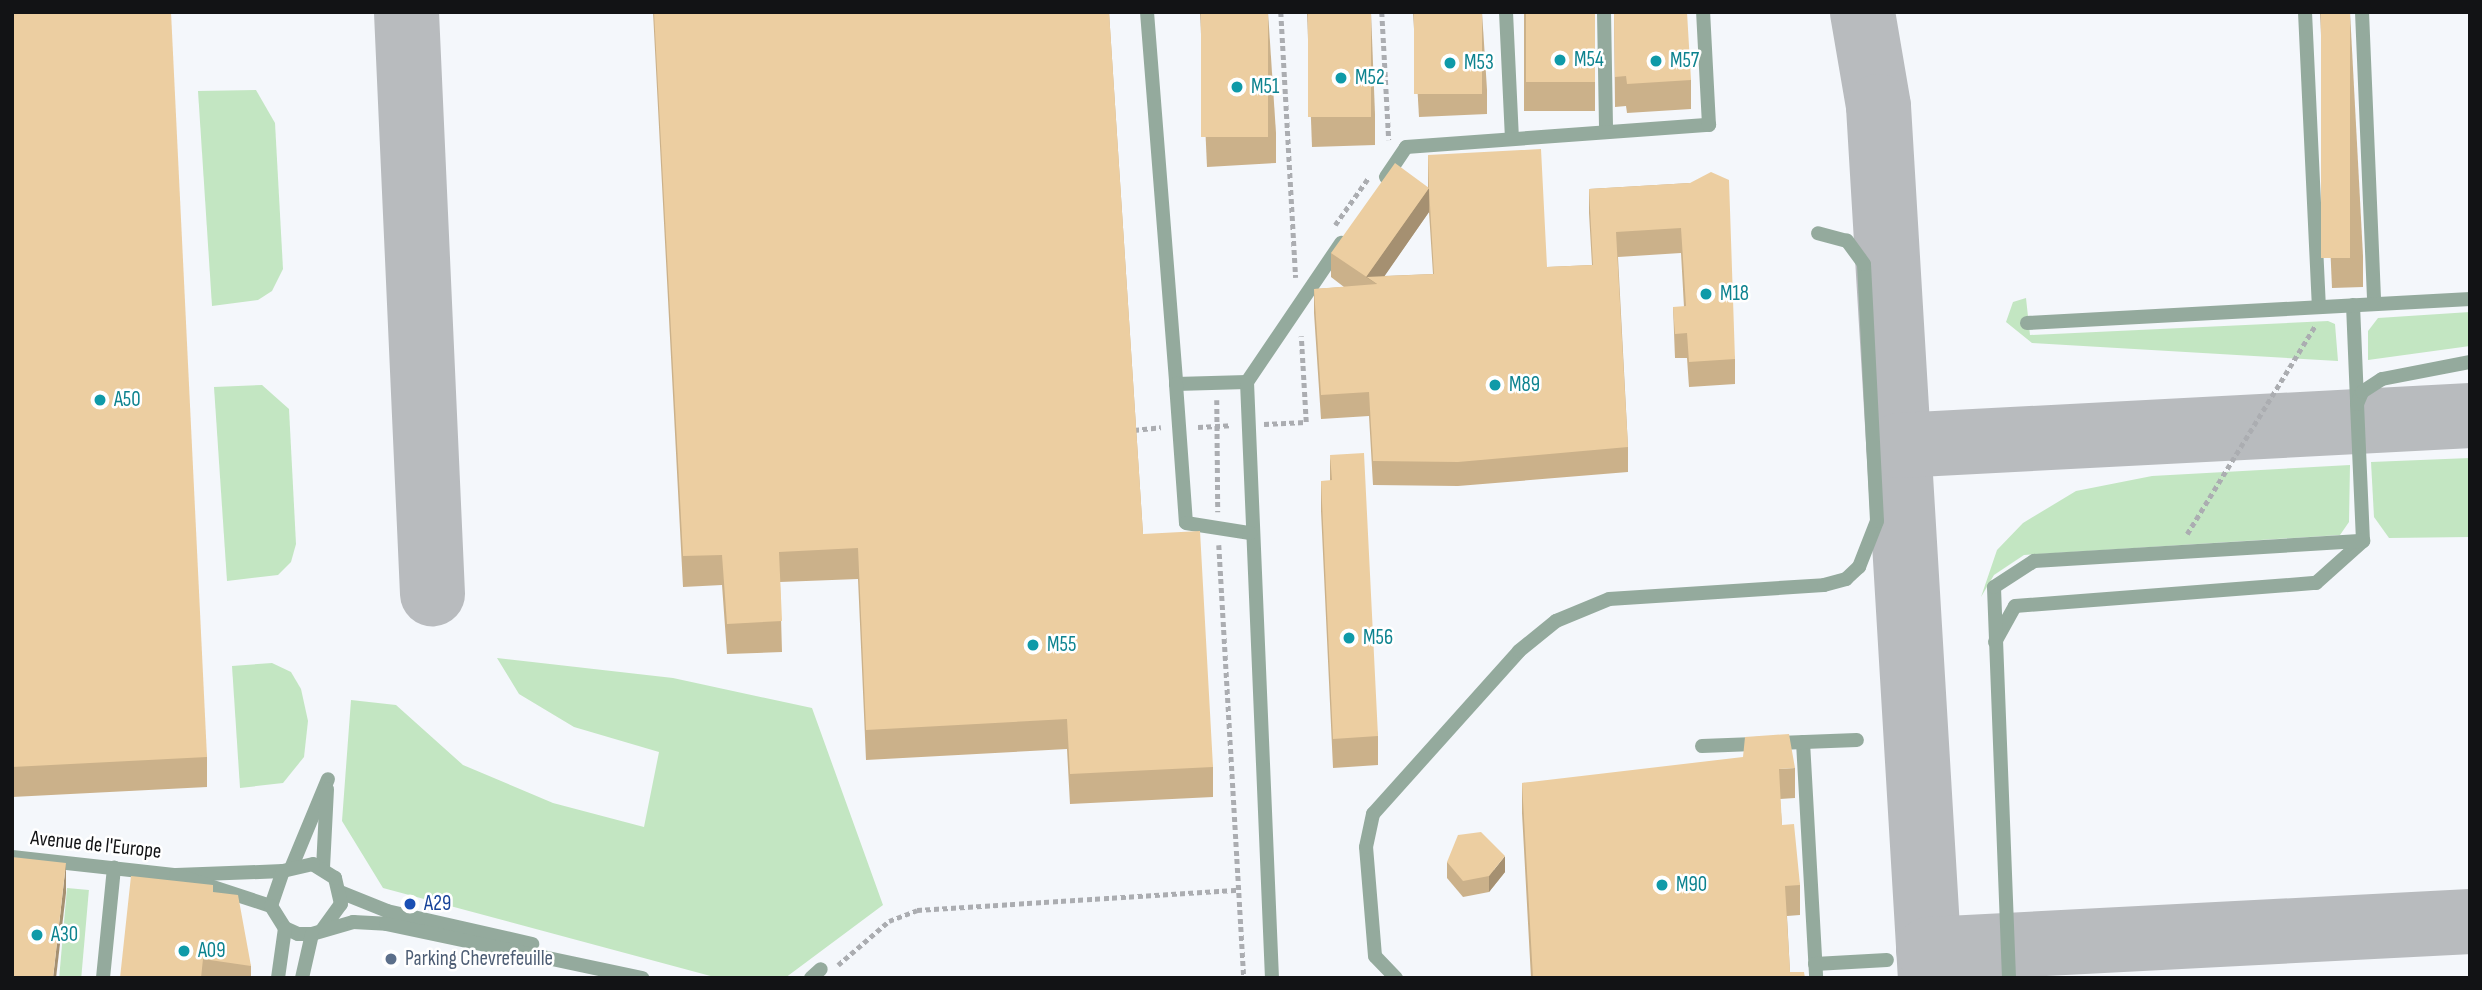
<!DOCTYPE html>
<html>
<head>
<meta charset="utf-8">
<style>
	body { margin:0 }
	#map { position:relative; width:2482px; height:990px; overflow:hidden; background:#f4f7fb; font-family:"Sofia Sans Condensed",sans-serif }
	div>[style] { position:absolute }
	.green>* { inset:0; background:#c3e6c2; transform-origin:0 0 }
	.taxiway>* { height:65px; margin:-32.5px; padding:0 32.5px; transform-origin:32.5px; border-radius:32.5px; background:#b8bbbe }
	.path>* { height:4.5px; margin-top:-2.25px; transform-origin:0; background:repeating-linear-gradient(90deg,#abadb1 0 5px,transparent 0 8.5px) }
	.service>* { height:14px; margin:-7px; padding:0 7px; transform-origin:7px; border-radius:7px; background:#94aa9d }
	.wall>* { inset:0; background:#cbb18a; transform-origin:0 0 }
	.shaded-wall>* { inset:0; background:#a59071 }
	.building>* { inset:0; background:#eccea1; transform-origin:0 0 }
	.dots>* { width:19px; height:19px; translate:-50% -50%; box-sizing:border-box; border:4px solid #fff; border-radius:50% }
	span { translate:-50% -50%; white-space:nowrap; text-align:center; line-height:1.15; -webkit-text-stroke:5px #fff; paint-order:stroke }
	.culture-label { font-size:21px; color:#0d838f }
	.left { translate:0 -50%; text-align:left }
	.street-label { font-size:21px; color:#121315 }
	.transit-label { font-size:21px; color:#164399 }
	.service-label { font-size:21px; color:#4e5e75 }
	.frame { position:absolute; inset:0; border:14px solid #121315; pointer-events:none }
</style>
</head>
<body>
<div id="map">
	<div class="green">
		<i style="clip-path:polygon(256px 90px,275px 123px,283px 269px,272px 291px,258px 300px,212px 306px,198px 91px)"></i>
		<i style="clip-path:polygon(2026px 298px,2030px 335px,2328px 321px,2335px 324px,2338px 361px,2032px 343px,2006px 322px,2013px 302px)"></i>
		<i style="clip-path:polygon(2470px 312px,2470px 346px,2368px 360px,2368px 331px,2378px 318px)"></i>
		<i style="clip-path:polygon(262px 385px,289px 409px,296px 544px,291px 562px,278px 575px,227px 581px,214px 387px)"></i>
		<i style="clip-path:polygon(2470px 458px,2470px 537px,2389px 538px,2374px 517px,2371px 462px)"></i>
		<i style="clip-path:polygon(2350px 465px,2349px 522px,2340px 535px,2024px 555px,1994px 575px,1981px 597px,1997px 550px,2023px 523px,2076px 491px,2152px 476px)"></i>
		<i style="clip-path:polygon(497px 658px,673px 678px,812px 708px,883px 905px,785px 978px,718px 978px,383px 888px,342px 821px,351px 700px,396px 705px,463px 765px,553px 803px,644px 827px,659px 752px,574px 727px,519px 694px)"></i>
		<i style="clip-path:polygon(272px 663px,291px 672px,301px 689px,308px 721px,304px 757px,283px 783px,240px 788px,232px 666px)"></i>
		<i style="left:67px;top:888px;width:22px;height:90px;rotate:5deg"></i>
	</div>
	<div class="taxiway">
		<i style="left:406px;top:12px;width:582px;rotate:87.44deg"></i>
		<i style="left:1862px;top:12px;width:95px;rotate:80.3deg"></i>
		<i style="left:1878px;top:106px;width:874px;rotate:86.59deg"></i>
		<i style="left:1898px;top:445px;width:573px;rotate:-3deg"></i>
		<i style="left:1928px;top:949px;width:543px;rotate:-2.96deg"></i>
	</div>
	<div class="path">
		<i style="left:1281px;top:12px;width:266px;rotate:86.8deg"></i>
		<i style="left:1382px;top:12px;width:128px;rotate:86.9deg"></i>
		<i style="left:1335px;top:225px;width:59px;rotate:-54.7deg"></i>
		<i style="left:1217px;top:400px;width:112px;rotate:89.5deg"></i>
		<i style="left:1264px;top:424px;width:42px;rotate:-2.7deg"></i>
		<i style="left:1306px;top:422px;width:86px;rotate:-93.3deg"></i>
		<i style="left:1198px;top:427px;width:33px;rotate:-3deg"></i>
		<i style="left:1134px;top:430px;width:27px;rotate:-6deg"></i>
		<i style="left:2187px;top:534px;width:244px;rotate:-58.4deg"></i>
		<i style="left:1219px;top:545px;width:434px;rotate:86.7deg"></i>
		<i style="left:838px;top:965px;width:67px;rotate:-40.8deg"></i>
		<i style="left:889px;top:921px;width:30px;rotate:-21deg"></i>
		<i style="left:917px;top:910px;width:322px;rotate:-3.6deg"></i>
	</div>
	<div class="service">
		<i style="left:1147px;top:12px;width:373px;rotate:85.5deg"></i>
		<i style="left:1176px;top:384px;width:71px;rotate:-1.6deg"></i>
		<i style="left:1247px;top:382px;width:168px;rotate:-55.9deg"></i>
		<i style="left:1506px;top:12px;width:126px;rotate:87.3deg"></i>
		<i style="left:1604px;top:12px;width:120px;rotate:89deg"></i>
		<i style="left:2305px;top:12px;width:295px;rotate:87.3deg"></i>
		<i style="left:2362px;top:12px;width:292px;rotate:87.6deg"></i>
		<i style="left:1386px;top:177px;width:36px;rotate:-56deg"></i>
		<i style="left:1406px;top:147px;width:304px;rotate:-4.2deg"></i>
		<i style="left:1709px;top:125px;width:113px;rotate:-93deg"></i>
		<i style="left:2353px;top:305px;width:97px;rotate:87.6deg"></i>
		<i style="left:2027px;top:323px;width:444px;rotate:-3.1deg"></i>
		<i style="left:1247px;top:382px;width:597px;rotate:87.6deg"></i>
		<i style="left:1176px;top:384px;width:139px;rotate:85.9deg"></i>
		<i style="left:1186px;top:523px;width:65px;rotate:8.9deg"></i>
		<i style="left:1995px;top:642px;width:41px;rotate:-60.9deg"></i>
		<i style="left:2015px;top:606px;width:302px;rotate:-4.4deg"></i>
		<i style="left:2316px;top:583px;width:63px;rotate:-41.8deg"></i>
		<i style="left:2363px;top:541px;width:137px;rotate:-92.5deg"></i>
		<i style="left:2357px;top:404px;width:13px;rotate:-67deg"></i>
		<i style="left:2362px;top:392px;width:24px;rotate:-33deg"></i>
		<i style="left:2382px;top:379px;width:90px;rotate:-10.9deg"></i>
		<i style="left:1803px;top:742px;width:236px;rotate:86.8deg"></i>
		<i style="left:1702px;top:746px;width:155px;rotate:-2.2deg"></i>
		<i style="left:12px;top:857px;width:165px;rotate:6.3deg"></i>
		<i style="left:176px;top:875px;width:107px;rotate:-2.1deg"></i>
		<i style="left:292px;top:866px;width:94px;rotate:-67.5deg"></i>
		<i style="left:323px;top:868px;width:79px;rotate:-87.1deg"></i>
		<i style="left:176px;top:875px;width:100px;rotate:18.1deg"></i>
		<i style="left:340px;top:892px;width:51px;rotate:22deg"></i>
		<i style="left:387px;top:911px;width:149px;rotate:12.8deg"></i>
		<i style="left:322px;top:930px;width:32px;rotate:-54deg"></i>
		<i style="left:341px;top:904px;width:27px;rotate:-103deg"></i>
		<i style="left:335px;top:878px;width:26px;rotate:-148deg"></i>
		<i style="left:313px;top:864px;width:31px;rotate:167deg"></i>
		<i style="left:283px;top:871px;width:37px;rotate:109deg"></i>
		<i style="left:271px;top:906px;width:26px;rotate:58deg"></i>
		<i style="left:285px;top:928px;width:14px;rotate:25deg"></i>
		<i style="left:298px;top:934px;width:14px"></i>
		<i style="left:312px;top:934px;width:43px;rotate:-16.3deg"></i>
		<i style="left:353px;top:922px;width:33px;rotate:3deg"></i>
		<i style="left:386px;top:924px;width:262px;rotate:11.9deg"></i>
		<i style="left:1815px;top:964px;width:72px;rotate:-3.2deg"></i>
		<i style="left:103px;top:978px;width:111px;rotate:-84.3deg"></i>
		<i style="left:278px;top:978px;width:50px;rotate:-82deg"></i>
		<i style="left:302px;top:978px;width:45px;rotate:-77.2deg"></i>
		<i style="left:811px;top:978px;width:13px;rotate:-42deg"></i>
		<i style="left:1396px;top:978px;width:30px;rotate:-134deg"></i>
		<i style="left:1375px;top:956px;width:109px;rotate:-94.7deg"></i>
		<i style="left:1366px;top:847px;width:34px;rotate:-78deg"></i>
		<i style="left:1373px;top:814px;width:219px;rotate:-48.1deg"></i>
		<i style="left:1519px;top:651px;width:48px;rotate:-39deg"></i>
		<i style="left:1556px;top:621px;width:57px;rotate:-22.5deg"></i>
		<i style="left:1609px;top:599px;width:215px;rotate:-3.7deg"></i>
		<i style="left:1824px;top:585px;width:23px;rotate:-15deg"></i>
		<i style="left:1846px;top:579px;width:18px;rotate:-43deg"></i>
		<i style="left:1859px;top:567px;width:49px;rotate:-68.6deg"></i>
		<i style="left:1877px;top:521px;width:257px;rotate:-92.9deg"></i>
		<i style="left:1864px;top:264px;width:29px;rotate:-126deg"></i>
		<i style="left:1847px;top:241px;width:30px;rotate:-165deg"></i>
		<i style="left:2009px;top:978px;width:391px;rotate:-92.2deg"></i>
		<i style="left:1994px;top:587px;width:48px;rotate:-33deg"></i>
		<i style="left:2034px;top:561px;width:330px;rotate:-3.5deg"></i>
	</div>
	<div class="wall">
		<i style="clip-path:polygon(12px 12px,207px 757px,207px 787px,12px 797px)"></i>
		<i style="clip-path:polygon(653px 12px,1109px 12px,1143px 534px,1213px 767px,1213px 797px,1070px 804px,1067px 749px,866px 760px,858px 579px,780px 582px,782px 652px,727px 654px,722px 585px,683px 587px)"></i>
		<i style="clip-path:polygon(1200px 12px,1268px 12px,1276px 133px,1276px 163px,1207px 167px)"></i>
		<i style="clip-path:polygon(1307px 12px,1371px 12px,1375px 114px,1375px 145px,1312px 147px)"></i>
		<i style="clip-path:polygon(1413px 12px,1482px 12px,1487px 90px,1487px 114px,1419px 117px)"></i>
		<i style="left:1524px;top:12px;width:71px;height:99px"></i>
		<i style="clip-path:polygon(1614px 12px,1691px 80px,1691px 109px,1627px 113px,1626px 106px,1615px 107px)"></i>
		<i style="clip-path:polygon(2320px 12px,2350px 12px,2363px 256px,2363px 287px,2332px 288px)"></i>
		<i style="clip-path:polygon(evenodd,1428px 155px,1547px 267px,1592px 265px,1589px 213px,1589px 189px,1690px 183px,1735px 359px,1735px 384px,1689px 387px,1687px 358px,1675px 358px,1673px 307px,1684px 307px,1681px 253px,1618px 257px,1628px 447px,1628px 472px,1458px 486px,1373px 485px,1369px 416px,1321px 419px,1314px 313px,1314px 289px,1344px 287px,1331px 277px,1331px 253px,1428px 187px,1428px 155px,1429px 212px,1433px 274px,1384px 276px,1429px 212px)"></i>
		<i style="clip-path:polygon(1330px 455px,1378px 736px,1378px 765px,1333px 768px,1321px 511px,1321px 481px,1330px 481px)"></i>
		<i style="clip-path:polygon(1795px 768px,1795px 798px,1780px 799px,1782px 825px,1800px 885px,1800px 915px,1787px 916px,1790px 972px,1805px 978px,1531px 978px,1522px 813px,1522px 783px)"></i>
		<i style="clip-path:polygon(1447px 862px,1505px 872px,1489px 892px,1463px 897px,1447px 878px)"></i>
		<i style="clip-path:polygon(213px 892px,251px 966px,251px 978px,120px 978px)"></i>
	</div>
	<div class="shaded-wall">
		<i style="clip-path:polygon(1429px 188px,1429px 212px,1377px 287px,1377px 284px,1366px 277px)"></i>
		<i style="clip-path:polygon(1505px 856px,1505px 872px,1489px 892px,1489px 876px)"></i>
		<i style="clip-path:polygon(66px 863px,66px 893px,56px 978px,53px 978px)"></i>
	</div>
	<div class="building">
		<i style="clip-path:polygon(12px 12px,171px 12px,207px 757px,12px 767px)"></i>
		<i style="clip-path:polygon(654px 12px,1109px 12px,1143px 534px,1200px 531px,1213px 767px,1070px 774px,1067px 719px,866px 730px,858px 548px,779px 552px,782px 621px,727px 624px,722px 555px,683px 556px)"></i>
		<i style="left:1201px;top:12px;width:67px;height:125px"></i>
		<i style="left:1308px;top:12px;width:63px;height:105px"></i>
		<i style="left:1414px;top:12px;width:68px;height:82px"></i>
		<i style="left:1526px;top:12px;width:69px;height:70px"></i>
		<i style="clip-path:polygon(1614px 12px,1687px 12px,1691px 80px,1627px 84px,1626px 76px,1615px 77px)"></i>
		<i style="left:2321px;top:12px;width:29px;height:246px"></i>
		<i style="clip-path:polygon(evenodd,1541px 149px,1547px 267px,1593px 265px,1589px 189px,1690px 183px,1711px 172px,1729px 180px,1735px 359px,1689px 362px,1687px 333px,1675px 334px,1673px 307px,1686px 306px,1681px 228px,1616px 232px,1628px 447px,1458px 462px,1373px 461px,1369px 392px,1321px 395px,1314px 289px,1377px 284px,1331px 253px,1395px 163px,1429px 188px,1428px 155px,1541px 149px,1429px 188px,1434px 274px,1366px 277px,1429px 188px)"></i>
		<i style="clip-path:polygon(1364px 453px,1378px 736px,1333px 739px,1321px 481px,1332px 480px,1330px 455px)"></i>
		<i style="clip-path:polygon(1789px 734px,1795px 768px,1779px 769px,1782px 825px,1794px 824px,1800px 885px,1785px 886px,1790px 972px,1804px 972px,1805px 978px,1533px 978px,1522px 783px,1743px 757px,1745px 737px)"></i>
		<i style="clip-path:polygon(1481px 832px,1505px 856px,1489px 876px,1463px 881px,1447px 862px,1458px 835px)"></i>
		<i style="clip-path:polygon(12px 857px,66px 863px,53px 978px,12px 978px)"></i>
		<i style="clip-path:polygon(131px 876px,213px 885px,213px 892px,238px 895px,251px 966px,203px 959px,201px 978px,120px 978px)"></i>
	</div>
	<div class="dots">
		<i style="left:1560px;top:60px;background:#0f9aa8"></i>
		<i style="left:1656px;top:61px;background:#0f9aa8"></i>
		<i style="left:1450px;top:63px;background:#0f9aa8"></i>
		<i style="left:1341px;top:78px;background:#0f9aa8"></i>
		<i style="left:1237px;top:87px;background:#0f9aa8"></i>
		<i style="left:1706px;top:294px;background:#0f9aa8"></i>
		<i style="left:1495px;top:385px;background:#0f9aa8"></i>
		<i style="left:100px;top:400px;background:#0f9aa8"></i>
		<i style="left:1349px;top:638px;background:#0f9aa8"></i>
		<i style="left:1033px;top:645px;background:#0f9aa8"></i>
		<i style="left:1662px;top:885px;background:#0f9aa8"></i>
		<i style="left:410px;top:904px;background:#1a4fb4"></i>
		<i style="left:37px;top:935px;background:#0f9aa8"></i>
		<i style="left:184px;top:951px;background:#0f9aa8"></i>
		<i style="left:391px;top:959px;background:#5c6f8a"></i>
	</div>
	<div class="culture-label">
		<span class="left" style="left:1574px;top:60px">M54</span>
		<span class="left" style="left:1670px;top:61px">M57</span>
		<span class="left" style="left:1464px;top:63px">M53</span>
		<span class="left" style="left:1355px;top:78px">M52</span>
		<span class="left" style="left:1251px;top:87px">M51</span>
		<span class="left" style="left:1720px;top:294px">M18</span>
		<span class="left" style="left:1509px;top:385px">M89</span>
		<span class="left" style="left:114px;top:400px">A50</span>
		<span class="left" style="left:1363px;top:638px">M56</span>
		<span class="left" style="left:1047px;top:645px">M55</span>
		<span class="left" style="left:1676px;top:885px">M90</span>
		<span class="left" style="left:51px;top:935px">A30</span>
		<span class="left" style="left:198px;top:951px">A09</span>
	</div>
	<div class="street-label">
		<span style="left:96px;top:845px;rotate:6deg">Avenue de l'Europe</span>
	</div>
	<div class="transit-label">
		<span class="left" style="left:424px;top:904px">A29</span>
	</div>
	<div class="service-label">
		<span class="left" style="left:405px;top:959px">Parking Chevrefeuille</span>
	</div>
	<div class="frame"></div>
</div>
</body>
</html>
